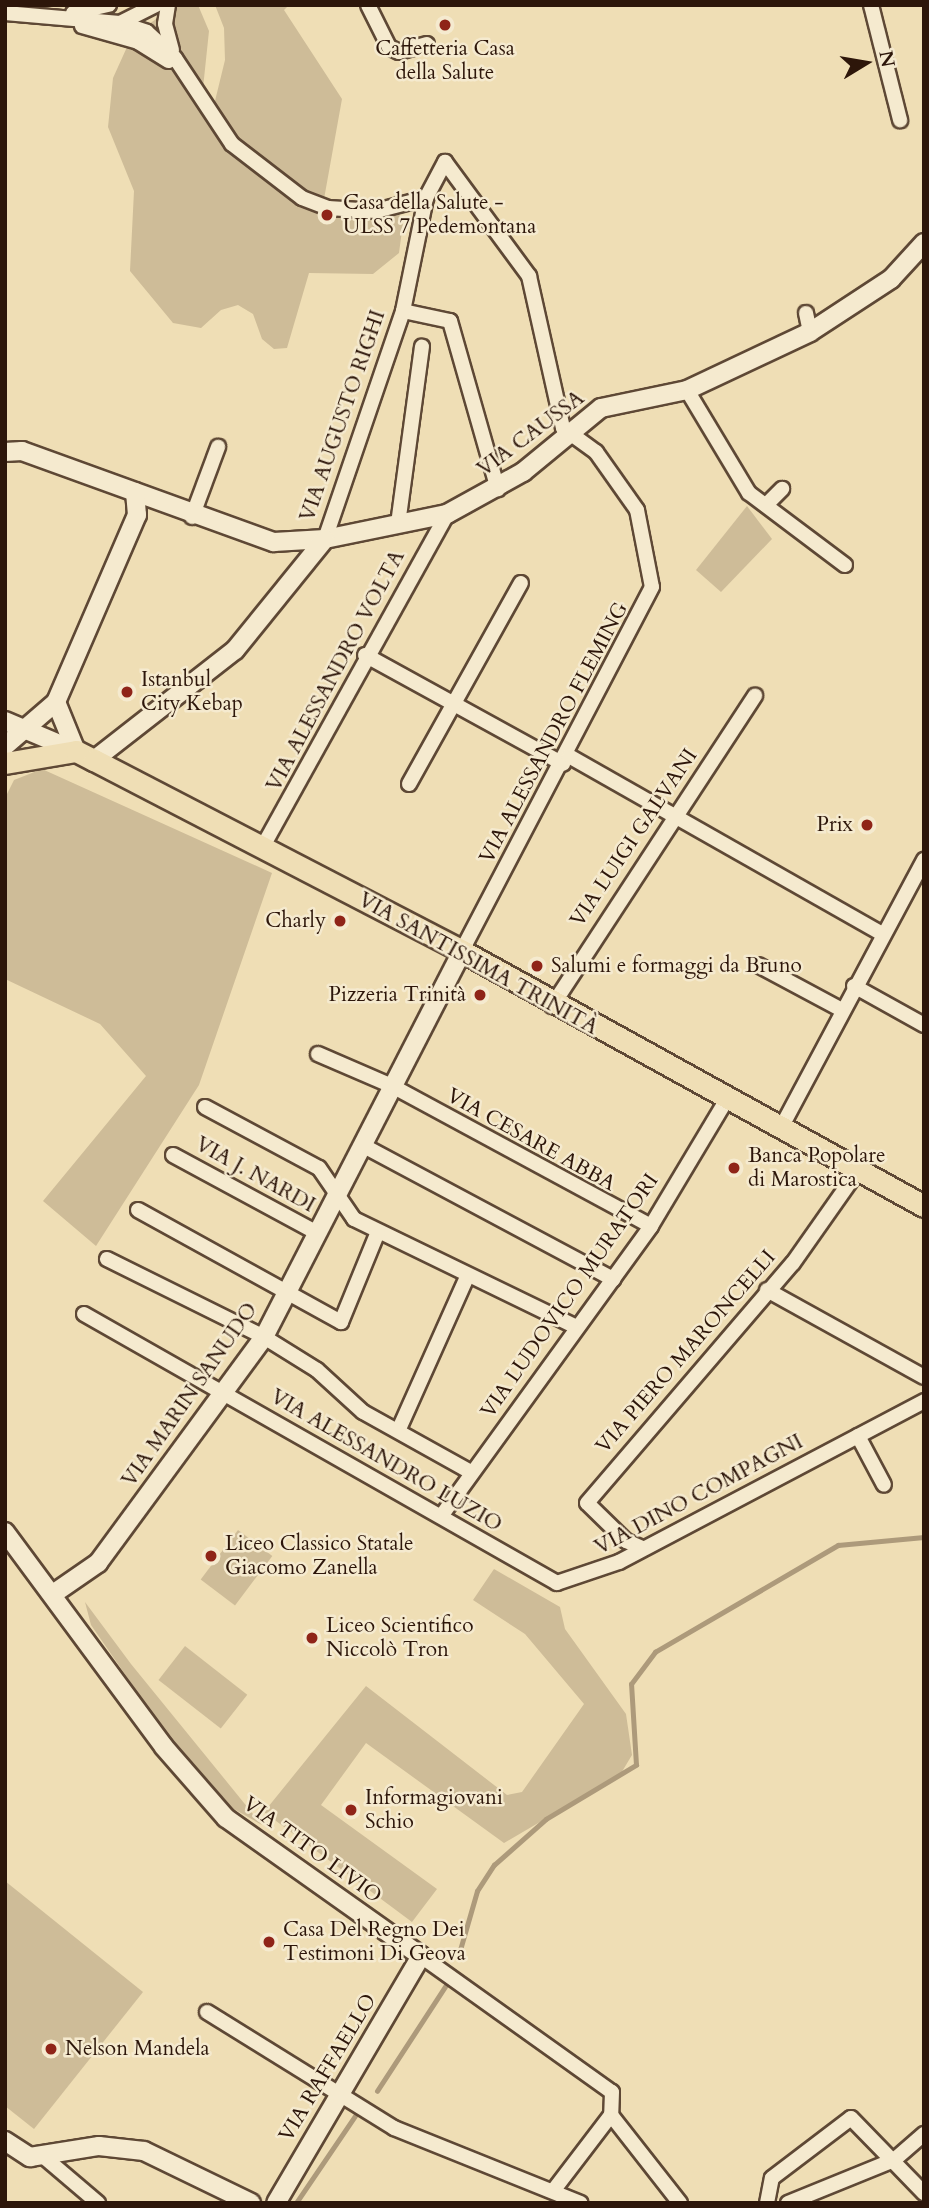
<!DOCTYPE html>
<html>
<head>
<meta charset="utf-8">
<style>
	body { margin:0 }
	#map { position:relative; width:929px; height:2208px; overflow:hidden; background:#efdeb5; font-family:Cardo,serif }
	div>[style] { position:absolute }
	.green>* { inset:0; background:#cebc98; transform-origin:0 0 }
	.stream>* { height:4.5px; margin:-2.25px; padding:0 2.25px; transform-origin:2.25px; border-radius:2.25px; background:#ad9a7b }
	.roads { filter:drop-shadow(2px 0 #5e4835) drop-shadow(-2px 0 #5e4835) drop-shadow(0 2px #5e4835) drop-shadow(0 -2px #5e4835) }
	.minor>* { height:14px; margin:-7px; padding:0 7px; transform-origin:7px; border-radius:7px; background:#f5eacf }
	.tertiary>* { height:18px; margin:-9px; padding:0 9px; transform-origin:9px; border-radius:9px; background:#f5eacf }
	.primary>* { height:21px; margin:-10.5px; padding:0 10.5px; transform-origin:10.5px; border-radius:10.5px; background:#efdeb5 }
	.dots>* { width:19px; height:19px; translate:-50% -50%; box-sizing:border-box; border:4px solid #f5eacf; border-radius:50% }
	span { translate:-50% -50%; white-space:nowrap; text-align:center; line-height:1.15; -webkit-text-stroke:5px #f5eacf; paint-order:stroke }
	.poi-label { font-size:21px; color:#2d160a }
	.left { translate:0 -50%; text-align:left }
	.right { translate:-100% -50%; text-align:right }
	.street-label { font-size:21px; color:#2d160a }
	.frame { position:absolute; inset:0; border:7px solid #2d160a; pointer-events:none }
	.north { position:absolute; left:831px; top:28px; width:70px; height:70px; -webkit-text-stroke:5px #f5eacf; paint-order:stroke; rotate:79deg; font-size:19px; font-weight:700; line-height:28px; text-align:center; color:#2d160a }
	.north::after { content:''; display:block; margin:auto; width:24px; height:32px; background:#2d160a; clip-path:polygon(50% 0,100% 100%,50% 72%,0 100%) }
</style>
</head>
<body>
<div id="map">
	<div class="green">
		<i style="clip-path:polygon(176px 5px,198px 5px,209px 31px,201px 107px,299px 200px,397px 210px,403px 223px,399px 253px,373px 274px,309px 273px,287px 348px,274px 349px,262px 339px,253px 314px,238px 305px,221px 310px,201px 328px,173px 323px,130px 271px,134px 191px,108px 127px,113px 78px,132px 36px)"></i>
		<i style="clip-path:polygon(215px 5px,289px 5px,284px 10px,342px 99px,324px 199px,308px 196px,259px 164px,214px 105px,225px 60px,224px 28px)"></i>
		<i style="clip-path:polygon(747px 506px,772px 539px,721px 592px,696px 570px)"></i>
		<i style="clip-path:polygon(42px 769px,272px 873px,199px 1085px,96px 1246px,43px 1201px,146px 1076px,100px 1024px,5px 979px,5px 798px,14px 780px)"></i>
		<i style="left:238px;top:1530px;width:43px;height:62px;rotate:37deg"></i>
		<i style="clip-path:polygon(494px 1569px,560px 1607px,565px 1629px,626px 1714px,632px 1755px,620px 1775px,504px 1843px,366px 1743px,321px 1805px,437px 1889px,412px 1922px,264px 1812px,366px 1686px,507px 1795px,522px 1792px,584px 1704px,525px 1634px,473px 1600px)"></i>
		<i style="clip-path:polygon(85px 1602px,131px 1664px,262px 1825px,225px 1804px,187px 1764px,91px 1625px)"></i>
		<i style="left:185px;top:1646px;width:79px;height:43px;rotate:38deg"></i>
		<i style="clip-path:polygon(5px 1881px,143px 1992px,34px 2129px,5px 2106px)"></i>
	</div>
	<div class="stream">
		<i style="left:460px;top:1950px;width:61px;rotate:-73.9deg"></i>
		<i style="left:477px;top:1891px;width:31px;rotate:-57deg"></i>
		<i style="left:494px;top:1865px;width:69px;rotate:-41.5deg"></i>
		<i style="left:546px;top:1819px;width:105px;rotate:-31deg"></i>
		<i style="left:636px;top:1765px;width:81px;rotate:-93.5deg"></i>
		<i style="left:631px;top:1684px;width:40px;rotate:-53deg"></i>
		<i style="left:655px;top:1652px;width:212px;rotate:-30.3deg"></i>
		<i style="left:838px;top:1545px;width:86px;rotate:-5.3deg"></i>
		<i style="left:377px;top:2091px;width:126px;rotate:-56.9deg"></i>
		<i style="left:296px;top:2203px;width:105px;rotate:-55.9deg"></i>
	</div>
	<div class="roads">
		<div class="minor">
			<i style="left:168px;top:5px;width:19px;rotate:99deg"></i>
			<i style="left:165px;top:24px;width:27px;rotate:75deg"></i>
			<i style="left:368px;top:5px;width:47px;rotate:63.4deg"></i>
			<i style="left:389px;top:47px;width:11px;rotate:27deg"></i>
			<i style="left:399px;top:52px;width:29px;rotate:-16deg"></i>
			<i style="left:871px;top:5px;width:119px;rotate:75.8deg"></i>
			<i style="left:5px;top:13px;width:115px;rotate:5deg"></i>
			<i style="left:120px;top:23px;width:28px;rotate:18deg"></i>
			<i style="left:147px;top:32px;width:38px;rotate:43deg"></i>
			<i style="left:175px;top:58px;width:103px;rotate:56.5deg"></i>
			<i style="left:232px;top:144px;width:88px;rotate:37.6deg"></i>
			<i style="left:302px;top:198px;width:28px;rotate:21deg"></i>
			<i style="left:328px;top:208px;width:48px;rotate:3.6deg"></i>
			<i style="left:376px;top:211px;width:52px;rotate:-14.6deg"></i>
			<i style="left:426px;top:198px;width:41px;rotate:-62.2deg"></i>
			<i style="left:445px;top:162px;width:142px;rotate:53.6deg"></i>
			<i style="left:529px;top:276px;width:156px;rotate:77.4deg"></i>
			<i style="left:563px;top:428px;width:41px;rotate:36deg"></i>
			<i style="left:596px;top:452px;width:71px;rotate:54.7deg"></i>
			<i style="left:637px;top:510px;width:78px;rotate:79deg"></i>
			<i style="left:652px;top:587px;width:411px;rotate:117.6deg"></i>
			<i style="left:73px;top:13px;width:37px;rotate:-13deg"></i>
			<i style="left:120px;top:23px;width:40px;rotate:-26.6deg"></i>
			<i style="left:82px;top:26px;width:58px;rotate:15.9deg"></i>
			<i style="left:138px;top:42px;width:36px;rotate:32deg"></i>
			<i style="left:403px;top:311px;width:48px;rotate:12deg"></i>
			<i style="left:450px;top:321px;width:175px;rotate:74.1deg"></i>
			<i style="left:806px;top:313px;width:19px;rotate:78deg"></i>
			<i style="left:687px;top:390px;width:120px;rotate:59deg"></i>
			<i style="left:749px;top:493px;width:120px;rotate:36.9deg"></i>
			<i style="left:766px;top:505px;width:23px;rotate:-45deg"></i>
			<i style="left:192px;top:517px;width:75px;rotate:-69.6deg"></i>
			<i style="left:398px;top:524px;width:179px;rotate:-82.3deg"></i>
			<i style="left:325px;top:539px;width:241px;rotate:-71.1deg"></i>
			<i style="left:403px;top:311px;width:115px;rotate:-78.5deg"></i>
			<i style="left:365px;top:655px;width:226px;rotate:28.8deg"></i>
			<i style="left:569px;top:756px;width:360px;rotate:29.6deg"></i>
			<i style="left:409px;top:784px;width:230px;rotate:-60.9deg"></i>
			<i style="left:262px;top:848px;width:382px;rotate:-61deg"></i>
			<i style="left:758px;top:965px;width:95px;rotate:28.2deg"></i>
			<i style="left:854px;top:986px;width:80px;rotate:29.1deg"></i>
			<i style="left:552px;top:1006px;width:371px;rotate:-56.8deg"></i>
			<i style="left:318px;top:1054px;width:81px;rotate:23.4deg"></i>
			<i style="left:392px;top:1086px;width:294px;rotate:28.4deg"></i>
			<i style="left:205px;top:1107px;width:129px;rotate:28.2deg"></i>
			<i style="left:319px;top:1168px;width:62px;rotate:55.5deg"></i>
			<i style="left:354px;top:1219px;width:247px;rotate:25.9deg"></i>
			<i style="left:782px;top:1126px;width:302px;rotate:-61.9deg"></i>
			<i style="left:362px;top:1145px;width:285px;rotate:28.1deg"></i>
			<i style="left:173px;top:1155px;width:164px;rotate:28.4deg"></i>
			<i style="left:138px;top:1210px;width:232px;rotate:28.9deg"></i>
			<i style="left:341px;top:1322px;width:97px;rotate:-67.7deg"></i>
			<i style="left:107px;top:1259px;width:175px;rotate:26.4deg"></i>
			<i style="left:264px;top:1337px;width:62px;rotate:31.9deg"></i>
			<i style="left:317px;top:1370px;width:62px;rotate:42.4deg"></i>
			<i style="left:363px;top:1412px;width:121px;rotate:29.1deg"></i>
			<i style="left:767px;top:1290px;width:179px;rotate:29deg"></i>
			<i style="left:84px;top:1314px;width:544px;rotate:29.63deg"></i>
			<i style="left:557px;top:1583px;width:65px;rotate:-18.7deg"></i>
			<i style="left:619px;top:1562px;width:345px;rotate:-27.8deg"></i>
			<i style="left:399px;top:1429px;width:167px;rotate:-65.9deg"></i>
			<i style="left:858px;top:1436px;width:55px;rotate:62deg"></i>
			<i style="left:442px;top:1515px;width:357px;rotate:-54.1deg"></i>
			<i style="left:651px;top:1226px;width:148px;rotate:-59.1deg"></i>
			<i style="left:642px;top:1548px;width:17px;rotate:-156deg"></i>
			<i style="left:626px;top:1541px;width:54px;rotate:-135.7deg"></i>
			<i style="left:587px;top:1503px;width:316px;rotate:-49.4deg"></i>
			<i style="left:793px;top:1263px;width:115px;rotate:-54.9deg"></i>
			<i style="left:421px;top:1956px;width:234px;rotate:35.5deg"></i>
			<i style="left:612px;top:2092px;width:23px;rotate:92deg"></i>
			<i style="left:611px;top:2115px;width:96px;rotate:127.3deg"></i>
			<i style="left:207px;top:2012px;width:220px;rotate:31.8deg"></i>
			<i style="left:394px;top:2128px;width:201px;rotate:21.9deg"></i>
			<i style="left:611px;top:2115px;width:112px;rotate:51.9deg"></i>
			<i style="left:44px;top:2157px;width:71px;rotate:40.4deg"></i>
			<i style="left:767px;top:2203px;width:25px;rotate:-79deg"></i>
			<i style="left:772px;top:2178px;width:99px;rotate:-37.2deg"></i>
			<i style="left:851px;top:2118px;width:105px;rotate:45.8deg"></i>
			<i style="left:788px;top:2203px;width:114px;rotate:-22.1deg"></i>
			<i style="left:894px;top:2160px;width:40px;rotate:-41deg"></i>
		</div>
		<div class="tertiary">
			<i style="left:5px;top:452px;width:17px;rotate:-3deg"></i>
			<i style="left:22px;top:451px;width:268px;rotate:19.9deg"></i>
			<i style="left:274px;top:542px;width:51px;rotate:-3.4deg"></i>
			<i style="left:325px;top:539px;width:125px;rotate:-11.6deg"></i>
			<i style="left:447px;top:514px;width:87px;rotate:-28.9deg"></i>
			<i style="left:523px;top:472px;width:101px;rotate:-39.4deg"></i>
			<i style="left:601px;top:408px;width:88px;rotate:-11.8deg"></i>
			<i style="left:687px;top:390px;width:136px;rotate:-25.2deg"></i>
			<i style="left:810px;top:332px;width:97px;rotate:-33.2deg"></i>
			<i style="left:891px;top:279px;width:49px;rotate:-47.5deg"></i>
			<i style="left:56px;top:702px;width:53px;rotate:67.8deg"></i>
			<i style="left:5px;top:721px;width:77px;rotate:22.9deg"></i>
			<i style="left:5px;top:746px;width:67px;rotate:-40.8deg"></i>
			<i style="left:56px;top:702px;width:204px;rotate:-66.6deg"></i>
			<i style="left:137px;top:515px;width:23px;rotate:-95deg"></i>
			<i style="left:94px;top:760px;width:179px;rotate:-38deg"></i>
			<i style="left:235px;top:650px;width:143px;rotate:-51deg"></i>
			<i style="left:5px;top:1532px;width:267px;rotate:53.5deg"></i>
			<i style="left:164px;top:1747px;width:94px;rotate:48.9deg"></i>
			<i style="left:226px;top:1818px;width:239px;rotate:35.3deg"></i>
			<i style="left:421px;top:1956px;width:286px;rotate:120.4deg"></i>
			<i style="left:53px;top:1594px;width:55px;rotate:-34.6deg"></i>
			<i style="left:98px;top:1563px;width:280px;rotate:-53.7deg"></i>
			<i style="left:264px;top:1337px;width:434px;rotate:-62.8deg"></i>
			<i style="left:5px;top:2141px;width:30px;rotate:33deg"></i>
			<i style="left:30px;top:2157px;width:70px;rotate:-9.1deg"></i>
			<i style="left:99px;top:2146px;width:45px;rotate:6.3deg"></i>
			<i style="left:144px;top:2151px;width:119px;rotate:25.9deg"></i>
		</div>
		<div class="primary">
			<i style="left:5px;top:763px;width:72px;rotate:-9.6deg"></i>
			<i style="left:76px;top:751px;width:20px;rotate:27deg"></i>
			<i style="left:94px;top:760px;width:415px;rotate:27.4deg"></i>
			<i style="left:462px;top:951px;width:528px;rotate:28.9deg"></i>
		</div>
	</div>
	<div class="dots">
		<i style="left:445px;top:25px;background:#8f2418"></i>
		<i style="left:327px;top:215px;background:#8f2418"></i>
		<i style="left:127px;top:692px;background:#8f2418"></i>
		<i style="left:867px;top:825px;background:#8f2418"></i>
		<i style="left:340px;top:921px;background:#8f2418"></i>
		<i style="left:537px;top:966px;background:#8f2418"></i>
		<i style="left:480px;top:995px;background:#8f2418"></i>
		<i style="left:734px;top:1168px;background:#8f2418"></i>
		<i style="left:211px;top:1556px;background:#8f2418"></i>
		<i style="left:312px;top:1638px;background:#8f2418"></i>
		<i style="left:351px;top:1810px;background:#8f2418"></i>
		<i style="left:269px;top:1942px;background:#8f2418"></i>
		<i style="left:51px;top:2049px;background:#8f2418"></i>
	</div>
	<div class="poi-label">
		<span style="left:445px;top:61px">Caffetteria Casa<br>della Salute</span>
		<span class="left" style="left:343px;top:215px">Casa della Salute -<br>ULSS 7 Pedemontana</span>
		<span class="left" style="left:141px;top:692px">Istanbul<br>City Kebap</span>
		<span class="right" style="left:853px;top:825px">Prix</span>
		<span class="right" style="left:326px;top:921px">Charly</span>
		<span class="left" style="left:551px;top:966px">Salumi e formaggi da Bruno</span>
		<span class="right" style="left:466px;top:995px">Pizzeria Trinità</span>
		<span class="left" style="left:748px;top:1168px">Banca Popolare<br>di Marostica</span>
		<span class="left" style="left:225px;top:1556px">Liceo Classico Statale<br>Giacomo Zanella</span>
		<span class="left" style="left:326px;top:1638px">Liceo Scientifico<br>Niccolò Tron</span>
		<span class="left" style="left:365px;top:1810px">Informagiovani<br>Schio</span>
		<span class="left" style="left:283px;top:1942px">Casa Del Regno Dei<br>Testimoni Di Geova</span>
		<span class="left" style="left:65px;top:2049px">Nelson Mandela</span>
	</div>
	<div class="street-label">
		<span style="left:343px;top:416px;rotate:-71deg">VIA AUGUSTO RIGHI</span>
		<span style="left:531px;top:434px;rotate:-37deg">VIA CAUSSA</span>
		<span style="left:336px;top:671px;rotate:-62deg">VIA ALESSANDRO VOLTA</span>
		<span style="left:554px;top:733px;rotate:-62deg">VIA ALESSANDRO FLEMING</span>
		<span style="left:634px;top:838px;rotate:-56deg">VIA LUIGI GALVANI</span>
		<span style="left:478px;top:964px;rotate:29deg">VIA SANTISSIMA TRINITÀ</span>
		<span style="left:531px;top:1140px;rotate:29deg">VIA CESARE ABBA</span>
		<span style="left:255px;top:1175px;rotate:29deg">VIA J. NARDI</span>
		<span style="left:570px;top:1296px;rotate:-55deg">VIA LUDOVICO MURATORI</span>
		<span style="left:686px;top:1352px;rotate:-49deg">VIA PIERO MARONCELLI</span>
		<span style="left:190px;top:1395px;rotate:-55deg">VIA MARIN SANUDO</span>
		<span style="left:386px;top:1461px;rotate:30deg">VIA ALESSANDRO LUZIO</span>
		<span style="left:699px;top:1495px;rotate:-28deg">VIA DINO COMPAGNI</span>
		<span style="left:312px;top:1850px;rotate:36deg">VIA TITO LIVIO</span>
		<span style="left:328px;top:2068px;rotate:-59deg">VIA RAFFAELLO</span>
	</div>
	<div class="frame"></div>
	<div class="north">N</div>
</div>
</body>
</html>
